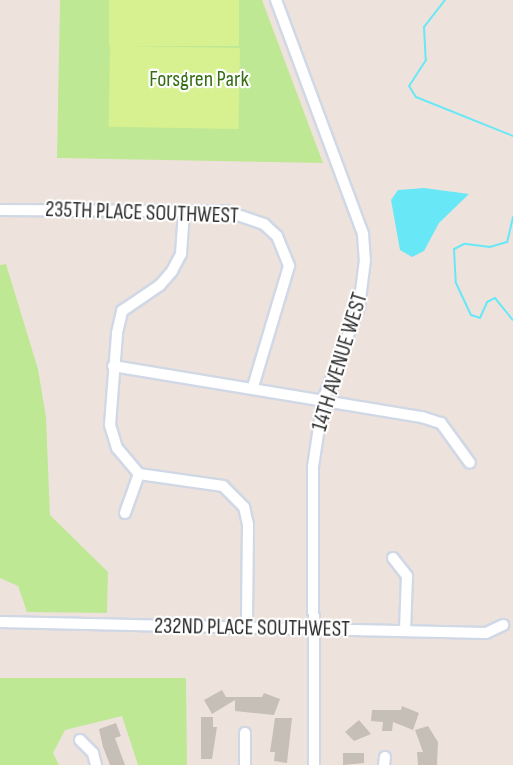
<!DOCTYPE html>
<html>
<head>
<meta charset="utf-8">
<style>
	body { margin:0 }
	#map { position:relative; width:513px; height:765px; overflow:hidden; background:#eee3dc; font-family:"Sofia Sans Condensed",sans-serif }
	div>[style] { position:absolute }
	.green>* { inset:0; background:#bfe895 }
	.pitch>* { inset:0; background:#d7f090; transform-origin:0 0 }
	.water>* { inset:0; background:#68e8f7 }
	.stream>* { height:2px; margin:-1px; padding:0 1px; transform-origin:1px; border-radius:1px; background:#68e8f7 }
	.building>* { inset:0; background:#c6bfb8 }
	.roads { filter:drop-shadow(2px 0 #d1d8e5) drop-shadow(-2px 0 #d1d8e5) drop-shadow(0 2px #d1d8e5) drop-shadow(0 -2px #d1d8e5) }
	.minor>* { height:10px; margin:-5px; padding:0 5px; transform-origin:5px; border-radius:5px; background:#fff }
	span { translate:-50% -50%; white-space:nowrap; text-align:center; line-height:1.15; -webkit-text-stroke:4.5px #fff; paint-order:stroke }
	.park-label { font-size:22px; color:#366e15 }
	.street-label { font-size:22px; color:#2b2b2b }
</style>
</head>
<body>
<div id="map">
	<div class="green">
		<i style="clip-path:polygon(60px 0,262px 0,323px 163px,57px 158px)"></i>
		<i style="clip-path:polygon(6px 264px,38px 369px,46px 417px,50px 515px,108px 572px,107px 613px,27px 612px,18px 586px,0 578px,0 265px)"></i>
		<i style="clip-path:polygon(0 678px,186px 678px,187px 765px,138px 765px,122px 716px,65px 730px,53px 753px,59px 765px,0 765px)"></i>
	</div>
	<div class="pitch">
		<i style="left:109px;top:0;width:130px;height:46px"></i>
		<i style="left:240px;top:48px;width:81px;height:130px;rotate:91deg"></i>
	</div>
	<div class="water">
		<i style="clip-path:polygon(424px 188px,469px 194px,439px 223px,424px 251px,412px 257px,400px 250px,391px 200px,398px 190px)"></i>
	</div>
	<div class="stream">
		<i style="left:445px;top:0;width:34px;rotate:128deg"></i>
		<i style="left:424px;top:27px;width:33px;rotate:87deg"></i>
		<i style="left:426px;top:60px;width:31px;rotate:123deg"></i>
		<i style="left:409px;top:86px;width:13px;rotate:58deg"></i>
		<i style="left:416px;top:97px;width:105px;rotate:21.9deg"></i>
		<i style="left:513px;top:217px;width:26px;rotate:103deg"></i>
		<i style="left:507px;top:242px;width:18px;rotate:164deg"></i>
		<i style="left:490px;top:247px;width:26px;rotate:-173deg"></i>
		<i style="left:464px;top:244px;width:11px;rotate:153deg"></i>
		<i style="left:454px;top:249px;width:34px;rotate:87deg"></i>
		<i style="left:456px;top:283px;width:35px;rotate:65deg"></i>
		<i style="left:471px;top:315px;width:9px;rotate:18deg"></i>
		<i style="left:480px;top:318px;width:17px;rotate:-66deg"></i>
		<i style="left:487px;top:302px;width:9px;rotate:-27deg"></i>
		<i style="left:495px;top:298px;width:28px;rotate:51deg"></i>
	</div>
	<div class="building">
		<i style="clip-path:polygon(222px 690px,226px 697px,262px 697px,264px 693px,280px 699px,274px 715px,235px 711px,235px 700px,212px 714px,204px 700px)"></i>
		<i style="clip-path:polygon(402px 706px,419px 713px,413px 730px,393px 722px,392px 731px,382px 731px,383px 722px,371px 721px,372px 710px,401px 710px)"></i>
		<i style="clip-path:polygon(201px 717px,213px 717px,213px 727px,217px 727px,212px 759px,201px 759px)"></i>
		<i style="clip-path:polygon(275px 718px,292px 718px,287px 763px,274px 761px,275px 752px,270px 752px)"></i>
		<i style="clip-path:polygon(359px 720px,371px 734px,354px 741px,345px 732px)"></i>
		<i style="clip-path:polygon(116px 723px,121px 736px,115px 738px,125px 765px,110px 765px,103px 747px,99px 729px)"></i>
		<i style="clip-path:polygon(428px 726px,438px 742px,437px 765px,418px 765px,417px 752px,423px 752px,415px 730px)"></i>
		<i style="clip-path:polygon(343px 753px,364px 753px,364px 763px,343px 765px)"></i>
	</div>
	<div class="roads">
		<div class="minor">
			<i style="left:276px;top:0;width:250px;rotate:69.6deg"></i>
			<i style="left:363px;top:234px;width:26px;rotate:86deg"></i>
			<i style="left:365px;top:260px;width:47px;rotate:97.3deg"></i>
			<i style="left:359px;top:307px;width:100px;rotate:111.2deg"></i>
			<i style="left:323px;top:400px;width:68px;rotate:98.5deg"></i>
			<i style="left:313px;top:467px;width:298px;rotate:89.8deg"></i>
			<i style="left:0;top:210px;width:226px;rotate:0.3deg"></i>
			<i style="left:226px;top:211px;width:40px;rotate:18.9deg"></i>
			<i style="left:264px;top:224px;width:18px;rotate:43deg"></i>
			<i style="left:277px;top:236px;width:32px;rotate:68deg"></i>
			<i style="left:289px;top:266px;width:126px;rotate:106.6deg"></i>
			<i style="left:113px;top:366px;width:313px;rotate:9.4deg"></i>
			<i style="left:422px;top:417px;width:20px;rotate:18deg"></i>
			<i style="left:441px;top:423px;width:49px;rotate:54.1deg"></i>
			<i style="left:139px;top:474px;width:34px;rotate:-130deg"></i>
			<i style="left:117px;top:448px;width:24px;rotate:-107deg"></i>
			<i style="left:110px;top:425px;width:92px;rotate:-85.6deg"></i>
			<i style="left:117px;top:333px;width:23px;rotate:-77deg"></i>
			<i style="left:122px;top:311px;width:46px;rotate:-34.4deg"></i>
			<i style="left:160px;top:285px;width:18px;rotate:-49deg"></i>
			<i style="left:172px;top:271px;width:19px;rotate:-62deg"></i>
			<i style="left:181px;top:254px;width:43px;rotate:-86deg"></i>
			<i style="left:139px;top:474px;width:85px;rotate:8.1deg"></i>
			<i style="left:223px;top:486px;width:30px;rotate:45deg"></i>
			<i style="left:244px;top:507px;width:17px;rotate:77deg"></i>
			<i style="left:248px;top:524px;width:104px;rotate:90.6deg"></i>
			<i style="left:125px;top:513px;width:41px;rotate:-70.3deg"></i>
			<i style="left:393px;top:558px;width:23px;rotate:52deg"></i>
			<i style="left:407px;top:576px;width:55px;rotate:92.1deg"></i>
			<i style="left:0;top:622px;width:486px;rotate:1.3deg"></i>
			<i style="left:486px;top:633px;width:19px;rotate:-25deg"></i>
			<i style="left:245px;top:733px;width:32px;rotate:90deg"></i>
			<i style="left:80px;top:740px;width:18px;rotate:45deg"></i>
			<i style="left:93px;top:753px;width:12px;rotate:76deg"></i>
			<i style="left:384px;top:765px;width:8px;rotate:-83deg"></i>
		</div>
	</div>
	<div class="park-label">
		<span style="left:199px;top:80px">Forsgren Park</span>
	</div>
	<div class="street-label">
		<span style="left:142px;top:213px;rotate:2deg">235TH PLACE SOUTHWEST</span>
		<span style="left:340px;top:362px;rotate:-73deg">14TH AVENUE WEST</span>
		<span style="left:252px;top:628px;rotate:1deg">232ND PLACE SOUTHWEST</span>
	</div>
</div>
</body>
</html>
